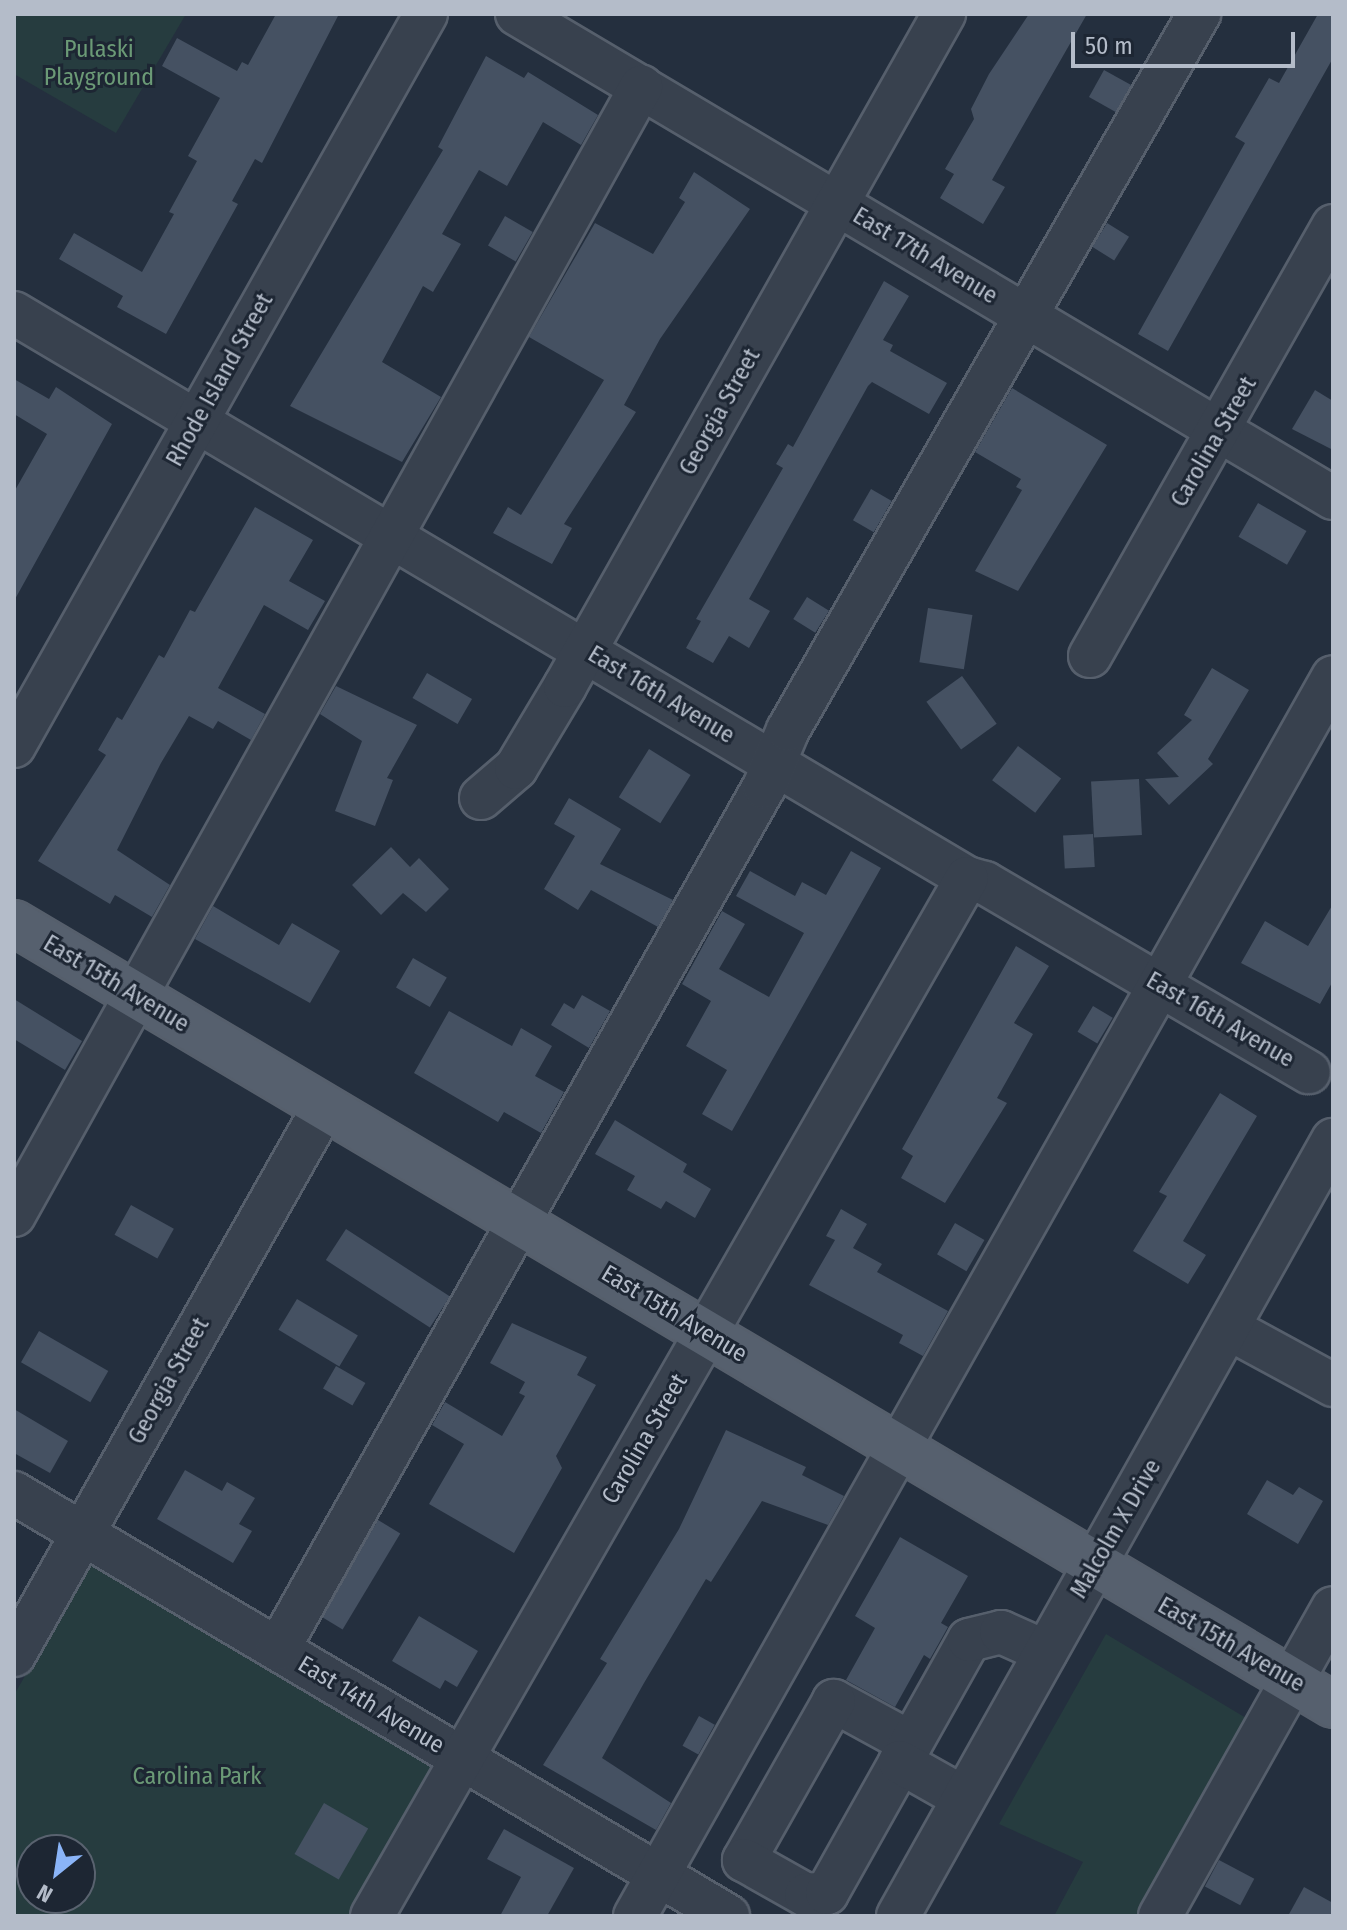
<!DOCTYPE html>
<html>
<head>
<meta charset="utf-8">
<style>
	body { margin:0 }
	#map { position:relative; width:1347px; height:1930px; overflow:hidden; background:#242f3e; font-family:"Fira Sans Condensed",sans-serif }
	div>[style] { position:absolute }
	.green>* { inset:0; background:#263c3f }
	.building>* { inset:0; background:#455162; transform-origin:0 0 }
	.roads { filter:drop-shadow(2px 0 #565f6c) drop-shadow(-2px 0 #565f6c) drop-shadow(0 2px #565f6c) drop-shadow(0 -2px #565f6c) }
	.minor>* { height:42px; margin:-21px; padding:0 21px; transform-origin:21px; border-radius:21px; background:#38414e }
	.major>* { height:44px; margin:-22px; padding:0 22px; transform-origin:22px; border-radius:22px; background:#56606e }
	span { translate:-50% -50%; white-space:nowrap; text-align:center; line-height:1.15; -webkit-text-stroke:6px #1d2633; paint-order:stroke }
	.park-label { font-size:24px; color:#6b9a76 }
	.street-label { font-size:24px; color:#b4bcc9 }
	.frame { position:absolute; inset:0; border:16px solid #b4bcc9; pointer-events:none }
	.north { position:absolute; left:16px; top:1834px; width:80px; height:80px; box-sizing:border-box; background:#1d2633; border:2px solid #59626f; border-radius:50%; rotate:210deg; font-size:22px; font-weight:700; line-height:32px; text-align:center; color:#b4bcc9 }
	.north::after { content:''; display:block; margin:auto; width:28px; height:36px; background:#8ab4f8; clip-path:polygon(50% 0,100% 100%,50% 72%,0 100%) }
	.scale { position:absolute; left:1071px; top:32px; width:224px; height:36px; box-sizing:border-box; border:4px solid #b4bcc9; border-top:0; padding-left:10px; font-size:24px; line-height:28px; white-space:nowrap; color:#b4bcc9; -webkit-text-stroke:6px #1d2633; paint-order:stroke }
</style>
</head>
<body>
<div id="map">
	<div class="green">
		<i style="clip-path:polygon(14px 14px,186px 14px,116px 133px,14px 74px)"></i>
		<i style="clip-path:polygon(evenodd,94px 1556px,455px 1765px,367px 1916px,14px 1916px,14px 1695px,94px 1556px,32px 1850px,80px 1850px,80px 1898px,32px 1898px,32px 1850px)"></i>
		<i style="clip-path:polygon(1106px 1634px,1256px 1724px,1146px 1916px,1054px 1916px,1083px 1862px,999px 1824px)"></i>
	</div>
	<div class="building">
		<i style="clip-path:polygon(276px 14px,339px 14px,262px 163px,255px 159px,232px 201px,238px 204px,166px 334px,117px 307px,123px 296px,59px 259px,74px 233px,142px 272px,174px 214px,169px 212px,197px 161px,188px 156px,220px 98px,162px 66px,177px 38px,237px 71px,242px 62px,248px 65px)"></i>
		<i style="clip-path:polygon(1029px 14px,1087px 14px,992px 180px,1005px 187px,983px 224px,940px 198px,954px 174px,945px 169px,974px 119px,971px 109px,989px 74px)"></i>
		<i style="clip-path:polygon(1318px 14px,1333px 14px,1333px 58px,1168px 351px,1138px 334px,1245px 143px,1235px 137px,1269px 78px,1279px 83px)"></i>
		<i style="clip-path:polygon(486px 56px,524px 78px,528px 72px,598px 115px,581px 145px,543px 122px,507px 186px,479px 170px,442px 234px,461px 244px,433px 292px,423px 286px,382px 362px,441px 397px,402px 462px,290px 406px,443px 150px,438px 147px)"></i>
		<i style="left:1104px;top:70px;width:31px;height:31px;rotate:29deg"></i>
		<i style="clip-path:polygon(694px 172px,750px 209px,660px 339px,624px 405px,636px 412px,564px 524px,572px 528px,552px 564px,493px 533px,508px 507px,521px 515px,604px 380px,529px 337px,595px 223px,653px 254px,685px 202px,679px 198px)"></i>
		<i style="left:505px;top:216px;width:32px;height:34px;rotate:30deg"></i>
		<i style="left:1107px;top:223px;width:26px;height:28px;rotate:32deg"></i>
		<i style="clip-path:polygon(884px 281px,909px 296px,883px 340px,893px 345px,890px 351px,947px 383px,929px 414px,872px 382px,868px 386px,749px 599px,770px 611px,749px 648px,729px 636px,713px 663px,686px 648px,701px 621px,696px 619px,783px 468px,776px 464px,788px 444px,793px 447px)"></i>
		<i style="clip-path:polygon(14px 379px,49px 399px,56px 387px,112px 424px,14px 601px,14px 492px,47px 434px,14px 414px)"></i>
		<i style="clip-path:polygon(1012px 388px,1107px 445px,1018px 591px,975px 571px,1022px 490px,1016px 487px,1021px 479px,975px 452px)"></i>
		<i style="clip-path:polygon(1315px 390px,1333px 401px,1333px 450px,1292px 429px)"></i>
		<i style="left:871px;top:489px;width:24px;height:36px;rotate:30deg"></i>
		<i style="left:1258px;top:503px;width:56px;height:39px;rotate:30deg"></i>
		<i style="clip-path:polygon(255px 507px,313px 540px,289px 581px,325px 601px,308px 630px,264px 605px,218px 688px,265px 714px,251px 740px,218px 721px,213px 729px,189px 716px,161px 763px,117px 850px,170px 885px,152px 917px,115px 895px,110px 904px,38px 861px,106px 755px,98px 750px,117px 717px,122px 720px,159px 655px,164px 658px,190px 610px,195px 612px)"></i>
		<i style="left:807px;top:597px;width:26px;height:26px;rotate:32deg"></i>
		<i style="left:928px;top:608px;width:45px;height:55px;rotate:9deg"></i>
		<i style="clip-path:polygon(1212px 668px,1249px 690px,1208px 759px,1213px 764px,1169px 805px,1145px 779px,1179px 777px,1157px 753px,1192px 720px,1184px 715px)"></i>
		<i style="left:427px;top:673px;width:52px;height:29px;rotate:30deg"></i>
		<i style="left:962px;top:676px;width:59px;height:44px;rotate:54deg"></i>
		<i style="clip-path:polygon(336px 686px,417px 725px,387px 778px,393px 780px,375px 826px,335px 811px,362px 741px,320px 714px)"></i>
		<i style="left:1018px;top:746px;width:54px;height:43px;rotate:37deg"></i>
		<i style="left:649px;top:749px;width:49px;height:57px;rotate:32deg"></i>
		<i style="left:1139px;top:779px;width:56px;height:48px;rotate:87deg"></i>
		<i style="clip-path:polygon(569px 798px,621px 829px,600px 864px,673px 900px,658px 927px,591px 890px,578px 910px,544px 889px,575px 836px,554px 824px)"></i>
		<i style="left:1093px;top:834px;width:33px;height:30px;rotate:87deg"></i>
		<i style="clip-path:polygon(391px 847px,410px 867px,419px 858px,449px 889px,426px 912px,403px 893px,381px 915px,352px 885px)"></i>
		<i style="clip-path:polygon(851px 851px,881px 868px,732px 1131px,702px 1114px,727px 1070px,686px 1046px,711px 1001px,682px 984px,722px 911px,745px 924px,719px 969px,769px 997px,804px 933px,736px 896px,750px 871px,795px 896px,802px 882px,826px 895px)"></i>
		<i style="clip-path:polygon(1333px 904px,1333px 981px,1320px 1004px,1241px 963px,1265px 921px,1308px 946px)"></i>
		<i style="clip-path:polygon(213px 906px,279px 945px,292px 923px,340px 951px,310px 1003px,195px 939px)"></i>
		<i style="clip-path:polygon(1016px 946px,1049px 966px,1014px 1023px,1033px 1034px,997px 1098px,1007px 1103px,945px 1203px,901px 1178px,913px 1156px,902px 1149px)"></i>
		<i style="left:413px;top:958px;width:39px;height:34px;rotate:30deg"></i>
		<i style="clip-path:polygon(582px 995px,610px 1011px,589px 1048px,551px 1025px,564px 1003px,574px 1009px)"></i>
		<i style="clip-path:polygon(14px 999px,82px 1041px,65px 1070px,14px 1039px)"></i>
		<i style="left:1093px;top:1006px;width:23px;height:30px;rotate:31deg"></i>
		<i style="clip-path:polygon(449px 1011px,512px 1046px,521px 1028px,552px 1046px,535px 1076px,564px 1092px,541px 1133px,504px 1112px,498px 1122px,414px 1073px)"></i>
		<i style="clip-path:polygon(1220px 1093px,1257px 1116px,1183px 1241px,1206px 1255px,1188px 1284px,1133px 1251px,1167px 1196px,1159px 1192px)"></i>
		<i style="clip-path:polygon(615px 1120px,687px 1164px,683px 1172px,711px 1189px,695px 1218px,666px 1201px,661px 1209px,627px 1190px,635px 1176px,595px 1154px)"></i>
		<i style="left:131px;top:1205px;width:49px;height:34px;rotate:29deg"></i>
		<i style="clip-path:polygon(841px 1209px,867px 1224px,853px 1248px,882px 1264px,877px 1272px,948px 1311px,923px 1356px,899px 1343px,903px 1335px,809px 1285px,835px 1240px,826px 1236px)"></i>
		<i style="left:955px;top:1223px;width:34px;height:36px;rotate:30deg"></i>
		<i style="left:346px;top:1229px;width:124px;height:37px;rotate:33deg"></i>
		<i style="left:297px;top:1299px;width:71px;height:36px;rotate:31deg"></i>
		<i style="clip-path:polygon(512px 1323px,587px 1357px,577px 1375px,596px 1385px,556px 1456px,562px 1468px,514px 1553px,429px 1504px,464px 1444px,432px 1425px,445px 1402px,502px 1436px,525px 1396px,519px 1393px,525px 1382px,490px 1363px)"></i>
		<i style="left:39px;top:1331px;width:80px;height:36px;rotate:30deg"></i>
		<i style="left:336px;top:1366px;width:34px;height:26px;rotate:30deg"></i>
		<i style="clip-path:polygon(14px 1409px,68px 1441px,50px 1473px,14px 1453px)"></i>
		<i style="clip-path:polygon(726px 1430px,806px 1467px,802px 1475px,844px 1496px,828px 1525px,762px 1501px,711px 1582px,706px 1579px,644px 1683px,602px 1758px,671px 1803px,656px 1830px,543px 1765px,607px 1663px,600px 1659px,679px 1529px)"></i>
		<i style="clip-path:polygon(185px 1470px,222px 1491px,227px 1482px,255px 1498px,239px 1524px,252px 1531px,233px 1563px,157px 1519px)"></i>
		<i style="clip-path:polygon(1267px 1480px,1293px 1495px,1299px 1487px,1323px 1501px,1298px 1544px,1247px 1514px)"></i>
		<i style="left:378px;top:1520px;width:26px;height:112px;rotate:31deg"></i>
		<i style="clip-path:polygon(900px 1537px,968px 1576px,941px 1623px,948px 1627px,930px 1659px,924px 1655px,895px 1707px,846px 1680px,875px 1628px,855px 1616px)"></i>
		<i style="clip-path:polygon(419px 1616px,478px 1651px,457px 1687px,445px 1680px,440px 1689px,392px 1661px)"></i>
		<i style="left:699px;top:1716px;width:18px;height:34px;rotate:29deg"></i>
		<i style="left:324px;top:1803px;width:51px;height:59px;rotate:30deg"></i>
		<i style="clip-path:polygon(504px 1829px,574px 1868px,547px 1916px,500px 1916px,521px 1877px,487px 1859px)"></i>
		<i style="left:1219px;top:1860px;width:40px;height:30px;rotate:28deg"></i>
		<i style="clip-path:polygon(1304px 1887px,1333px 1903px,1333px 1916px,1288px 1916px)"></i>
	</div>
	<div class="roads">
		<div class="minor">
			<i style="left:517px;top:14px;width:949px;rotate:30.67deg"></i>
			<i style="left:14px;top:313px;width:1108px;rotate:30.66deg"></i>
			<i style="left:967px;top:878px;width:19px;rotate:16deg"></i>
			<i style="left:985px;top:883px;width:375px;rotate:30.3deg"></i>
			<i style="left:1090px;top:656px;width:494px;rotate:-60.5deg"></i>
			<i style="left:14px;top:746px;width:840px;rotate:-60.63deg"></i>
			<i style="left:481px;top:798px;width:46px;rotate:-40.6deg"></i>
			<i style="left:516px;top:768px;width:96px;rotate:-59.1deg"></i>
			<i style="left:565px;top:686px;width:772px;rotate:-60.58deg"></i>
			<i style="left:14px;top:1215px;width:1291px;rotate:-60.93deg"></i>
			<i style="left:1230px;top:1329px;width:117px;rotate:28.5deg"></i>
			<i style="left:14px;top:1493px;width:830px;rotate:30.64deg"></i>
			<i style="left:278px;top:1649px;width:990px;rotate:-60.59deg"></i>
			<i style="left:764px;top:787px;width:62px;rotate:-67.2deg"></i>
			<i style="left:788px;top:730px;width:826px;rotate:-60.14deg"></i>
			<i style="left:14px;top:1655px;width:630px;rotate:-60.5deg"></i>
			<i style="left:911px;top:1743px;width:88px;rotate:-151.4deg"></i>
			<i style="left:834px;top:1701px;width:183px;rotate:119.5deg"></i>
			<i style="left:744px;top:1860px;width:71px;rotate:29.4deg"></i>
			<i style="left:806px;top:1895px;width:21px;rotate:-5deg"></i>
			<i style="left:827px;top:1893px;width:290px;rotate:-60.7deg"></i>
			<i style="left:969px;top:1640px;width:33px;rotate:-14deg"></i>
			<i style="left:1001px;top:1632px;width:49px;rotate:24deg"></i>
			<i style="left:900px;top:1762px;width:73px;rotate:29.4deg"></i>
			<i style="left:372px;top:1916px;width:1196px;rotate:-60.18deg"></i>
			<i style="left:635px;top:1916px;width:1422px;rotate:-60.6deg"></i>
			<i style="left:898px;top:1916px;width:890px;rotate:-60.73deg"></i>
			<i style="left:1160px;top:1916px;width:353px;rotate:-60.7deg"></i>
		</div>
		<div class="major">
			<i style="left:14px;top:923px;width:1533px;rotate:30.66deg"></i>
		</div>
	</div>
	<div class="park-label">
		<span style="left:99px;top:64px">Pulaski<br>Playground</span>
		<span style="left:197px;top:1777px">Carolina Park</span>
	</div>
	<div class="street-label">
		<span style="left:925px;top:256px;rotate:31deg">East 17th Avenue</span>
		<span style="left:220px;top:380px;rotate:-61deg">Rhode Island Street</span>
		<span style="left:720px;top:412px;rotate:-61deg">Georgia Street</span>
		<span style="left:1214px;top:442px;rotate:-60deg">Carolina Street</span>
		<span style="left:661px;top:695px;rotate:31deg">East 16th Avenue</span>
		<span style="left:116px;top:984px;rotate:31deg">East 15th Avenue</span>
		<span style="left:1220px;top:1020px;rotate:30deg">East 16th Avenue</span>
		<span style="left:674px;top:1314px;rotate:31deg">East 15th Avenue</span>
		<span style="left:169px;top:1381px;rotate:-61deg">Georgia Street</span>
		<span style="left:645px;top:1439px;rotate:-60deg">Carolina Street</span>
		<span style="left:1116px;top:1529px;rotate:-60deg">Malcolm X Drive</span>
		<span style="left:1231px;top:1645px;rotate:30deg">East 15th Avenue</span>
		<span style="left:371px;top:1705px;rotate:31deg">East 14th Avenue</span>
	</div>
	<div class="frame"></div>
	<div class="north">N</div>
	<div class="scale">50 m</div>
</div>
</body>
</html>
